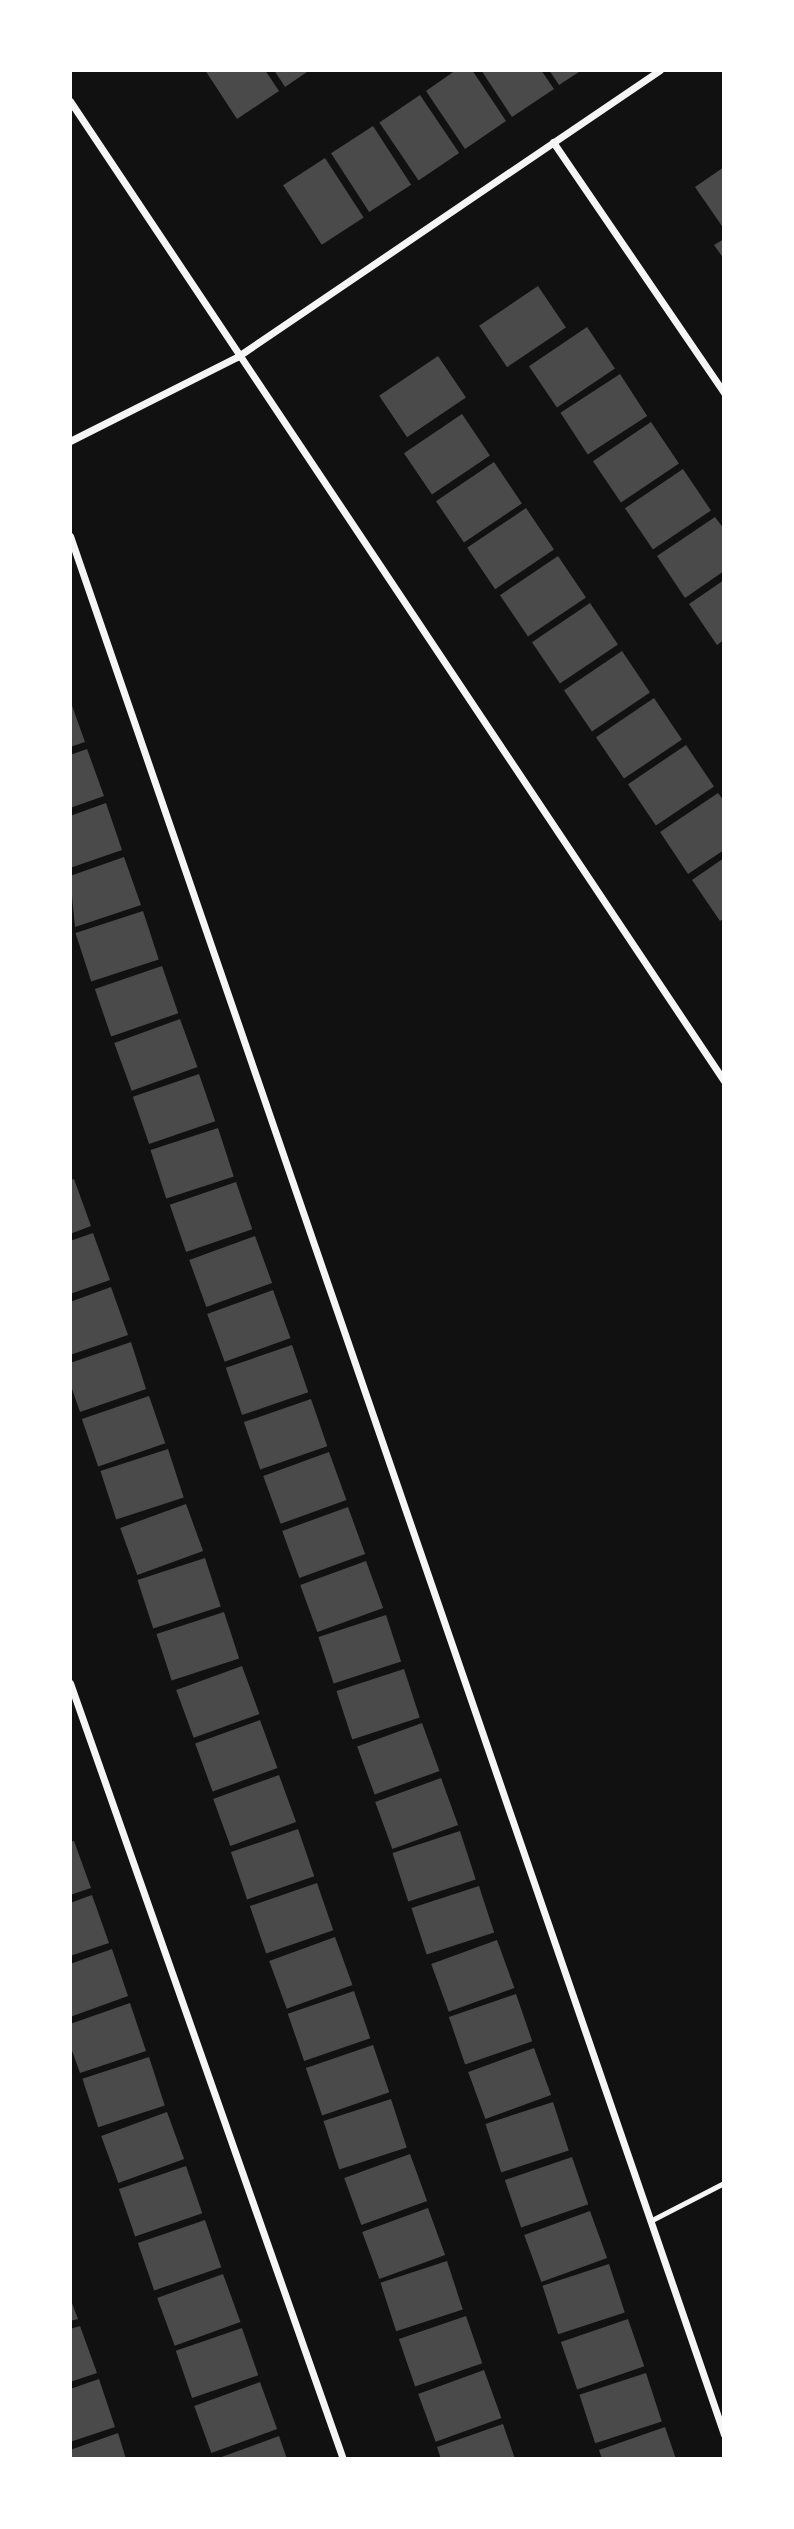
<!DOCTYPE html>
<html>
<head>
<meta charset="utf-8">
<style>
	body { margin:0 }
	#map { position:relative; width:794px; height:2529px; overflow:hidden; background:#111; font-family:Barlow,sans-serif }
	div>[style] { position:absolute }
	.building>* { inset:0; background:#4a4a4a; transform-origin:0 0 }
	.service>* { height:5px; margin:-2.5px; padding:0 2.5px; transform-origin:2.5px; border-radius:2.5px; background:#f5f5f5 }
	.minor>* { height:7px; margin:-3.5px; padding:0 3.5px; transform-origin:3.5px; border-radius:3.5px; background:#f5f5f5 }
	span { translate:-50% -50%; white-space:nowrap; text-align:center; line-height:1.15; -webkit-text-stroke:7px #fff; paint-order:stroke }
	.frame { position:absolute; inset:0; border:72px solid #fff; pointer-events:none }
</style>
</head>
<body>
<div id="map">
	<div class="building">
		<i style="clip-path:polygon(205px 70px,265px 70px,279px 91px,237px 119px)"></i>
		<i style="clip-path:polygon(274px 70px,310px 70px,285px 87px)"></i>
		<i style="clip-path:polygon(456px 70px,472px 70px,506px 121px,465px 149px,426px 91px)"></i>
		<i style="clip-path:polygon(481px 70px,541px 70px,554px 89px,512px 117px)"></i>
		<i style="clip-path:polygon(549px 70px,582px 70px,559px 85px)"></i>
		<i style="left:420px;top:95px;width:70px;height:49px;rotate:56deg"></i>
		<i style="left:373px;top:126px;width:70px;height:50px;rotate:57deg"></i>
		<i style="left:325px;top:158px;width:71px;height:50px;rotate:57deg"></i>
		<i style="clip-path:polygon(724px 167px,724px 229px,695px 187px)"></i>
		<i style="clip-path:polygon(724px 239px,724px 259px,714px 245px)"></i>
		<i style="left:538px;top:286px;width:50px;height:71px;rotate:56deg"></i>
		<i style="left:587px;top:327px;width:50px;height:70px;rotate:56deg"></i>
		<i style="left:438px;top:356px;width:50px;height:71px;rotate:56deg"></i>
		<i style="left:620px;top:374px;width:50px;height:71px;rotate:57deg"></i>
		<i style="left:462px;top:414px;width:50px;height:70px;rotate:56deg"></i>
		<i style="left:651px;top:422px;width:50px;height:70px;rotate:56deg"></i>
		<i style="left:494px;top:462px;width:50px;height:70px;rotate:56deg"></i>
		<i style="left:683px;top:469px;width:50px;height:70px;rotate:56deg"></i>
		<i style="left:526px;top:508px;width:50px;height:71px;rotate:56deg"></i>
		<i style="clip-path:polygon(715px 517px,724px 529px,724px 571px,685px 598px,657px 556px)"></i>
		<i style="left:558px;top:556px;width:50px;height:70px;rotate:56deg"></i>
		<i style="clip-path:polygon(724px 580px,724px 640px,717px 645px,689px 604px)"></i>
		<i style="left:590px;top:603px;width:50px;height:70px;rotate:56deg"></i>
		<i style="left:622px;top:651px;width:50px;height:70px;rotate:56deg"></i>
		<i style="left:654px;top:698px;width:50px;height:70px;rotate:56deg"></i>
		<i style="clip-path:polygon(70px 700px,85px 742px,70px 747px)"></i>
		<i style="left:686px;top:745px;width:50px;height:70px;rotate:56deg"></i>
		<i style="clip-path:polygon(87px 749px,104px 796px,70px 808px,70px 755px)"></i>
		<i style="clip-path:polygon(718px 793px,724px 801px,724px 850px,688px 874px,660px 832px)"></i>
		<i style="clip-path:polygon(106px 803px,122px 850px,70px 868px,70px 816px)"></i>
		<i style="clip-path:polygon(124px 857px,141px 905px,75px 927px,70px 876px)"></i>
		<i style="clip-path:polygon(724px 858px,724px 918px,720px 921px,692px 880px)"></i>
		<i style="left:143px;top:911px;width:51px;height:71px;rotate:72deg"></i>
		<i style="left:162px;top:966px;width:50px;height:71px;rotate:71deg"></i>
		<i style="left:180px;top:1019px;width:51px;height:70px;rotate:70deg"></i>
		<i style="left:199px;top:1074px;width:50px;height:70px;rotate:71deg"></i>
		<i style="left:218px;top:1128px;width:51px;height:71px;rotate:72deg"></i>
		<i style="clip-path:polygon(74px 1179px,91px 1226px,70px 1234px,70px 1180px)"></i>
		<i style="left:236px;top:1182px;width:50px;height:70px;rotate:71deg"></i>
		<i style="clip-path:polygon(93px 1233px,110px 1280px,70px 1294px,70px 1241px)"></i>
		<i style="left:255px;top:1236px;width:50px;height:70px;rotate:70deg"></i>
		<i style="clip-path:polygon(111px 1287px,128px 1335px,70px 1355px,70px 1302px)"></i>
		<i style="left:273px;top:1290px;width:51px;height:70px;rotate:70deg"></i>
		<i style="clip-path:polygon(131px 1342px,146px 1389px,80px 1412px,70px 1383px,70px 1363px)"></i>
		<i style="left:292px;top:1345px;width:50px;height:70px;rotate:71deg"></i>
		<i style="left:149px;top:1396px;width:50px;height:71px;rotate:71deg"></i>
		<i style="left:311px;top:1399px;width:50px;height:71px;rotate:71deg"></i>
		<i style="left:168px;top:1449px;width:51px;height:71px;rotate:72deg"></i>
		<i style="left:329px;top:1452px;width:51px;height:70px;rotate:70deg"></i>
		<i style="left:186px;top:1504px;width:50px;height:70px;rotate:70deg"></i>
		<i style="left:348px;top:1507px;width:50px;height:70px;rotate:70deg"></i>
		<i style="left:205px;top:1558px;width:51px;height:71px;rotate:72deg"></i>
		<i style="left:366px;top:1561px;width:50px;height:70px;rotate:70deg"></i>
		<i style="left:224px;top:1612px;width:49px;height:71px;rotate:72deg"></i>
		<i style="left:386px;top:1615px;width:49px;height:71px;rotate:72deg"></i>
		<i style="left:242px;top:1666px;width:51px;height:70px;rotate:70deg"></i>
		<i style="left:404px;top:1669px;width:51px;height:71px;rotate:72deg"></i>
		<i style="left:260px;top:1720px;width:51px;height:69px;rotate:70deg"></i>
		<i style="left:422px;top:1723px;width:51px;height:69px;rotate:70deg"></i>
		<i style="left:279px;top:1775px;width:50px;height:70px;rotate:70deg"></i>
		<i style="left:441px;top:1778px;width:50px;height:70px;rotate:70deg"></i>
		<i style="left:298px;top:1829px;width:50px;height:71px;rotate:71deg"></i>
		<i style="left:460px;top:1831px;width:51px;height:71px;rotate:72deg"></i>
		<i style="clip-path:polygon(74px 1841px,91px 1888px,70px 1895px,70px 1842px)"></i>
		<i style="left:317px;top:1883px;width:50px;height:71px;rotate:71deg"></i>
		<i style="left:479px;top:1886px;width:49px;height:71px;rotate:72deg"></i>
		<i style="clip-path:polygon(92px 1895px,109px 1943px,70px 1956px,70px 1903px)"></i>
		<i style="left:335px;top:1937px;width:51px;height:70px;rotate:70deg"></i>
		<i style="left:497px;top:1940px;width:51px;height:70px;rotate:70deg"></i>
		<i style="clip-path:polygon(112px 1949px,128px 1996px,70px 2017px,70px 1964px)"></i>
		<i style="left:354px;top:1991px;width:50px;height:70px;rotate:71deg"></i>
		<i style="left:516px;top:1994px;width:50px;height:71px;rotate:71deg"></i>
		<i style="clip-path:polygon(130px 2003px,146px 2051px,80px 2073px,70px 2045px,70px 2024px)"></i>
		<i style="left:373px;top:2045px;width:50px;height:71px;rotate:71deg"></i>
		<i style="left:534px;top:2048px;width:50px;height:70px;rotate:70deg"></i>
		<i style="left:149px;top:2057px;width:51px;height:70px;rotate:72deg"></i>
		<i style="left:391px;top:2099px;width:51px;height:71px;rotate:72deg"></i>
		<i style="left:553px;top:2102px;width:51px;height:71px;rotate:72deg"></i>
		<i style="left:167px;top:2112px;width:50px;height:70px;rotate:70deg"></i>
		<i style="left:410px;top:2154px;width:50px;height:70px;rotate:70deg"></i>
		<i style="left:572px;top:2157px;width:50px;height:71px;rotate:71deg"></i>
		<i style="left:186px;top:2166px;width:50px;height:71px;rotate:71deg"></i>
		<i style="left:428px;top:2208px;width:50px;height:70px;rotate:70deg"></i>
		<i style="left:590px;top:2211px;width:50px;height:70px;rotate:70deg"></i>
		<i style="left:205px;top:2220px;width:50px;height:71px;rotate:71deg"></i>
		<i style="left:447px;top:2261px;width:51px;height:70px;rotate:72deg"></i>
		<i style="left:609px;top:2264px;width:51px;height:70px;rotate:72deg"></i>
		<i style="left:223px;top:2274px;width:51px;height:70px;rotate:70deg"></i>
		<i style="clip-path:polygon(70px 2298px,78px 2319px,70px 2321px)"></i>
		<i style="left:466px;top:2316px;width:50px;height:71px;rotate:71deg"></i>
		<i style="left:628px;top:2319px;width:50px;height:71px;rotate:71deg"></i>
		<i style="clip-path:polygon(80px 2326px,97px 2373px,70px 2382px,70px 2329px)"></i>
		<i style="left:242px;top:2328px;width:50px;height:70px;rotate:71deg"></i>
		<i style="left:484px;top:2370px;width:51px;height:70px;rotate:70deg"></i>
		<i style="left:646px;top:2373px;width:51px;height:70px;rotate:72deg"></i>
		<i style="clip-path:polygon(99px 2379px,115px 2427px,70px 2442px,70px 2389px)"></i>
		<i style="left:260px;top:2382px;width:50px;height:70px;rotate:70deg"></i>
		<i style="clip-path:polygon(503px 2424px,515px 2459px,441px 2459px,437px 2447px)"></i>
		<i style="clip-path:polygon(665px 2427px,676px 2459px,602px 2459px,599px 2450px)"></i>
		<i style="clip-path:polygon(118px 2433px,126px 2459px,70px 2459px,70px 2450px)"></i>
		<i style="clip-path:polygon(279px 2436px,287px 2459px,216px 2459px)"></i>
	</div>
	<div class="service">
		<i style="left:650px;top:2221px;width:83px;rotate:-27.2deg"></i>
	</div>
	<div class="minor">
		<i style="left:70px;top:101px;width:1178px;rotate:56.28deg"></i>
		<i style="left:553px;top:142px;width:304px;rotate:55.7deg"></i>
		<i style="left:70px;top:441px;width:187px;rotate:-26.7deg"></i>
		<i style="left:237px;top:357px;width:511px;rotate:-34.16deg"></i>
		<i style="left:70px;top:536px;width:2008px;rotate:70.99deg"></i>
		<i style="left:70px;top:1683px;width:823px;rotate:70.62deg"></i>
	</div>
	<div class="frame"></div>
</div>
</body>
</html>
